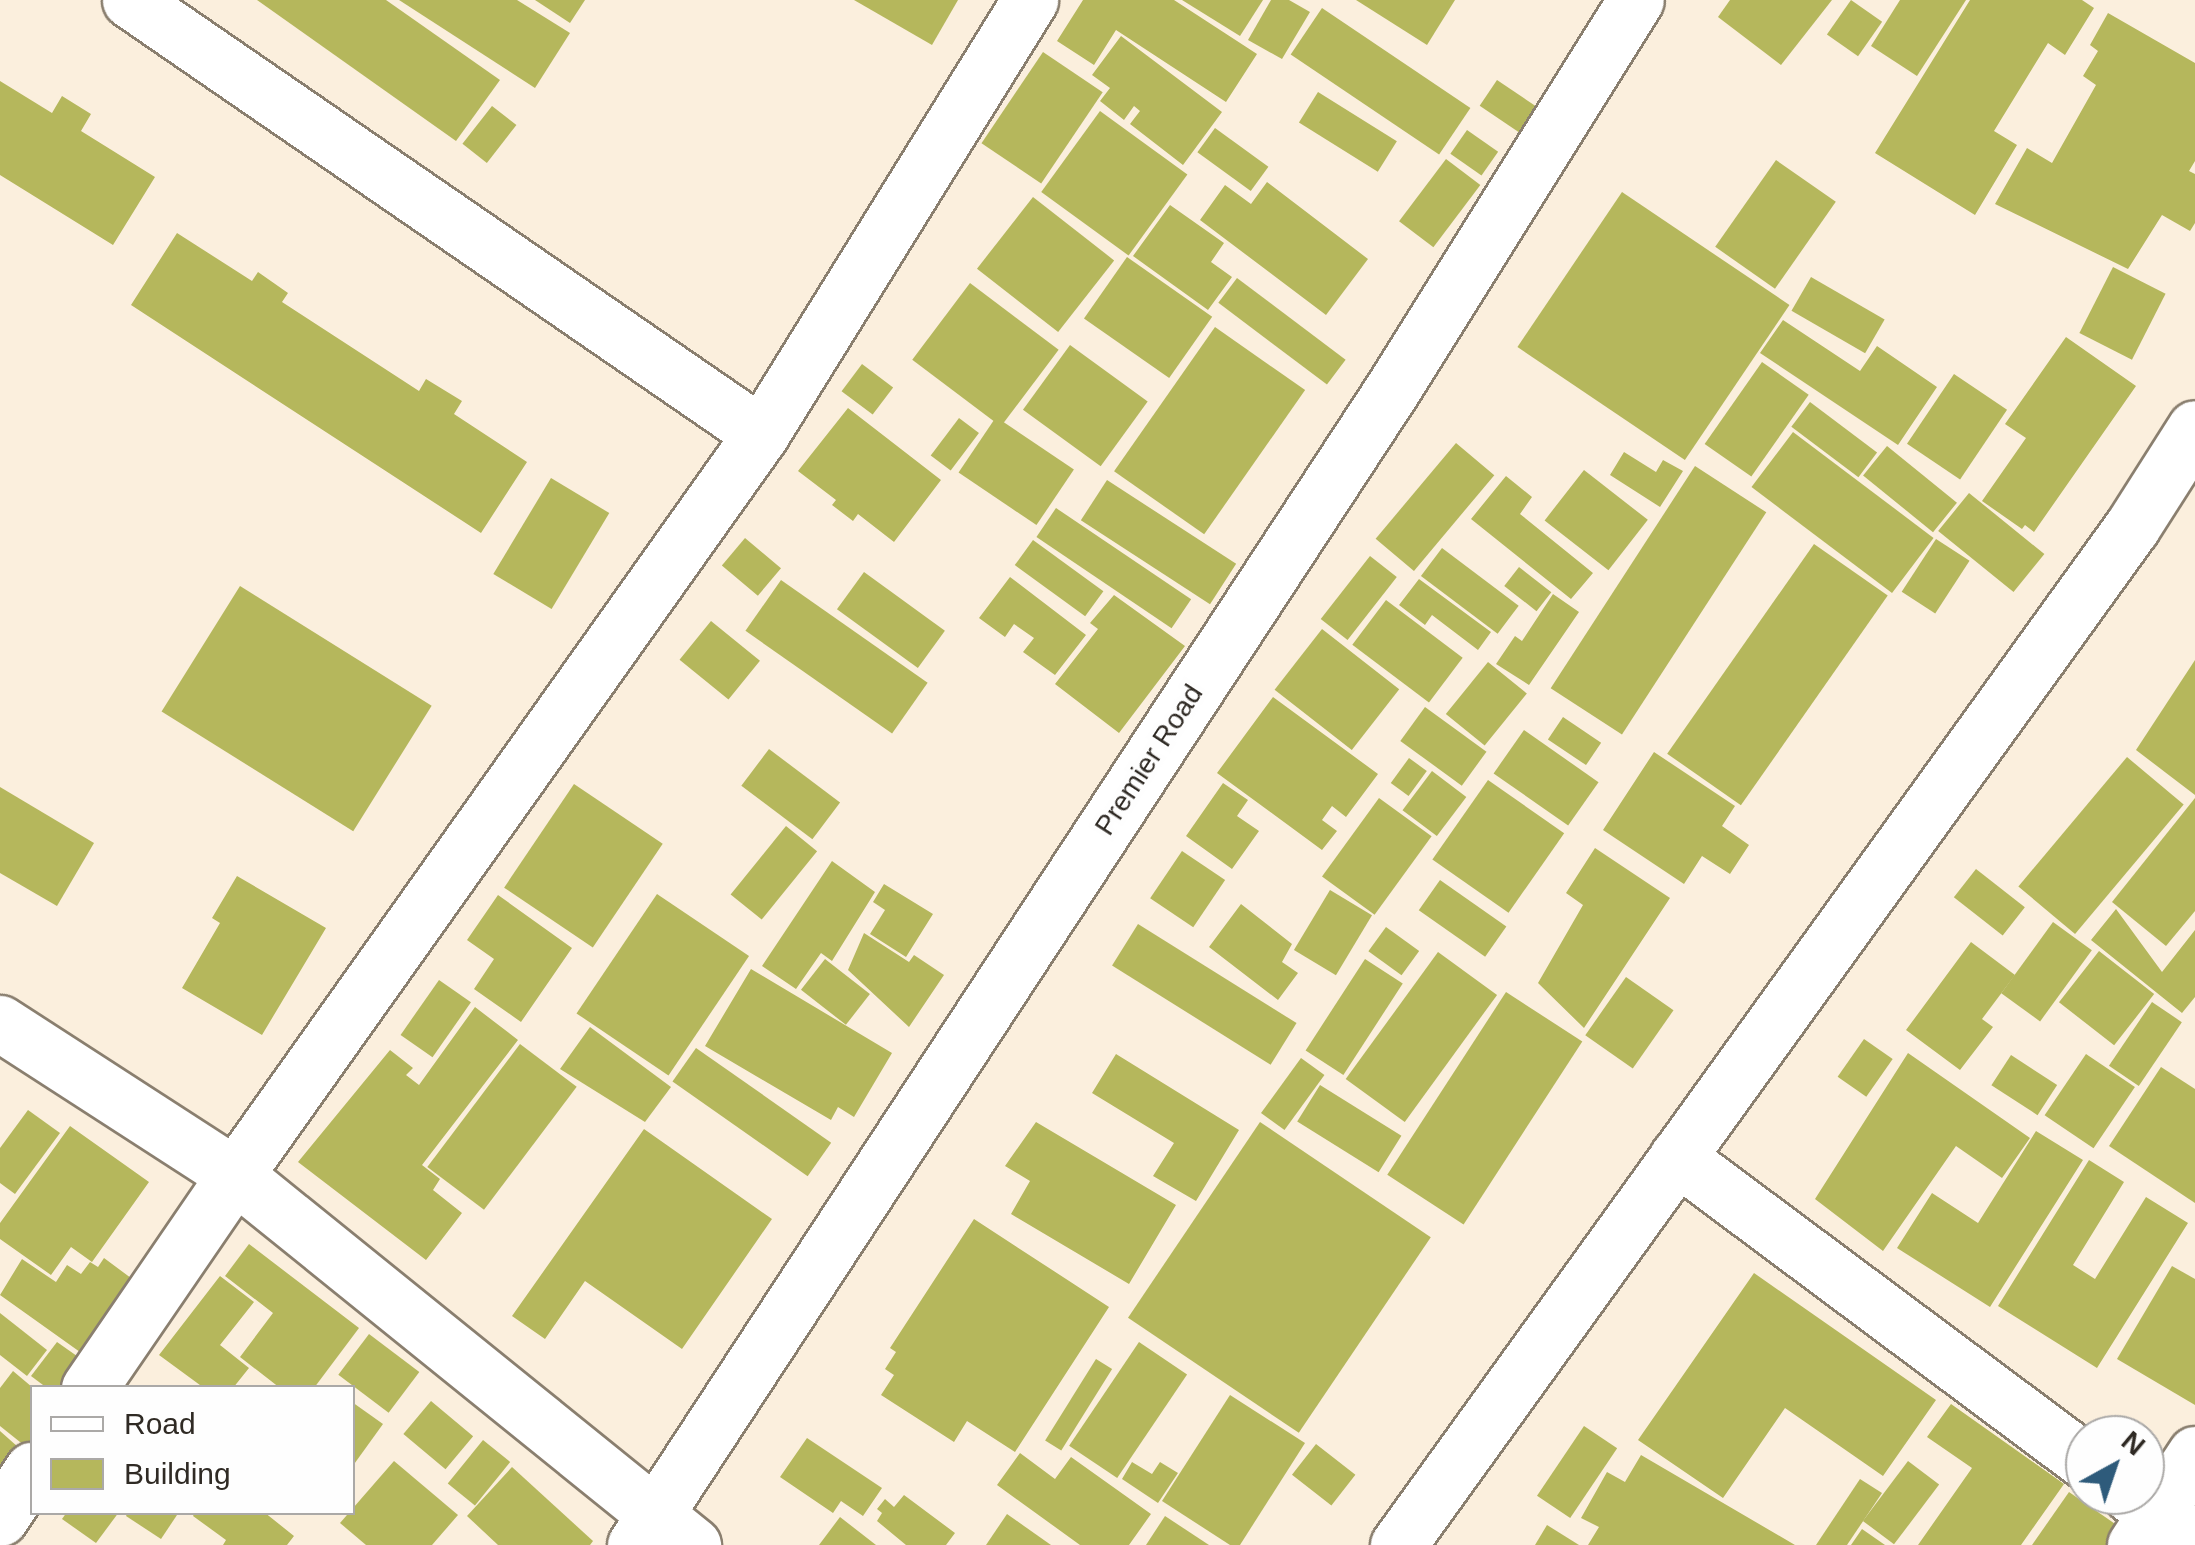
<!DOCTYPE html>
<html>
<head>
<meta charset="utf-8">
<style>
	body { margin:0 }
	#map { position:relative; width:2195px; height:1545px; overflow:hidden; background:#fbefdd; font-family:Arial,sans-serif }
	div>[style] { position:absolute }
	.building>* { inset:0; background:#b5b75c; transform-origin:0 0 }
	.roads { filter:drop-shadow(2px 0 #8a7f6f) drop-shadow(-2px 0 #8a7f6f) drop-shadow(0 2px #8a7f6f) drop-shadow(0 -2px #8a7f6f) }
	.minor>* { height:55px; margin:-27.5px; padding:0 27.5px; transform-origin:27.5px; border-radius:27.5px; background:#fff }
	span { translate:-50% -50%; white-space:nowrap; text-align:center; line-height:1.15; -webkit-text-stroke:10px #fefefe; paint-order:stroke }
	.street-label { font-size:28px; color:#2f2a24 }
	.legend { position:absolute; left:30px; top:1385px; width:325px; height:130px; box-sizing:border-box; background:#fefefe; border:2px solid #aba9a7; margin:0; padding:12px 18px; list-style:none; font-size:30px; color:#2f2a24 }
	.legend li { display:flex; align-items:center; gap:20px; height:50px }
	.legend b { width:50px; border:2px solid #aba9a7 }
	.north { position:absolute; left:2065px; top:1415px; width:100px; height:100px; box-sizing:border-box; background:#fefefe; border:2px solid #aba9a7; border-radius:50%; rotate:40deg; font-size:28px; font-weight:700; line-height:40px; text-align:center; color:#2f2a24 }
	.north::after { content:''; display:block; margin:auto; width:35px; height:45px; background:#2e5b7b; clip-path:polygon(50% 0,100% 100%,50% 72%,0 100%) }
</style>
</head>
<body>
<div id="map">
	<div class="building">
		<i style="clip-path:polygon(257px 0,386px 0,500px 80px,456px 141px)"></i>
		<i style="clip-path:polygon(399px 0,517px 0,570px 33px,535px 88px)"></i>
		<i style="clip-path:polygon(535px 0,585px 0,570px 23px)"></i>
		<i style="clip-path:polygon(854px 0,958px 0,932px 45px)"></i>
		<i style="clip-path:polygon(1083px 0,1174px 0,1257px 54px,1226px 102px,1116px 30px,1094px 65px,1057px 41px)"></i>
		<i style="clip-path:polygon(1182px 0,1263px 0,1240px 36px)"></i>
		<i style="clip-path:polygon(1271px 0,1289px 0,1310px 12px,1282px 59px,1248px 40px)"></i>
		<i style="clip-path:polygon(1356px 0,1455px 0,1427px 45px)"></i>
		<i style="clip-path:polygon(1730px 0,1832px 0,1781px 65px,1718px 17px)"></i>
		<i style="left:1851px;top:0;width:38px;height:42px;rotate:35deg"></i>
		<i style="clip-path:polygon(1900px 0,1966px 0,1917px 76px,1871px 46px)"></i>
		<i style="clip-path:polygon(1970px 0,2082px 0,2094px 8px,2065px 55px,2048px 43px,1994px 131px,2017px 145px,1975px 215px,1875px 153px)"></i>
		<i style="left:1322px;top:8px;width:179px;height:56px;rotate:34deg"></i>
		<i style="clip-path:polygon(2108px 13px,2195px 63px,2195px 161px,2189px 171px,2195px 174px,2195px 223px,2190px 231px,2162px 215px,2128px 269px,1995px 204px,2027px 148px,2052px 163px,2096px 85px,2083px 76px,2098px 51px,2090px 45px)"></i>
		<i style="clip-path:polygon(1121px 36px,1222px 112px,1183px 165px,1130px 124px,1140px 111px,1134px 106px,1124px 120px,1100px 101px,1110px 88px,1092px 75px)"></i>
		<i style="left:1043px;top:52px;width:72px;height:110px;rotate:34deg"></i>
		<i style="left:1497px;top:80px;width:50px;height:31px;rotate:34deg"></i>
		<i style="clip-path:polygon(0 81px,52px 113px,62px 96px,91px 114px,81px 131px,155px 177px,113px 245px,0 175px)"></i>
		<i style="left:1318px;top:92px;width:93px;height:36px;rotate:32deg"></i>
		<i style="left:492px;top:106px;width:31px;height:48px;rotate:38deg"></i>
		<i style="left:1100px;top:111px;width:108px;height:100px;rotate:36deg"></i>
		<i style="left:1215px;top:128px;width:66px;height:30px;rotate:36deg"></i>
		<i style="left:1467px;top:130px;width:38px;height:29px;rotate:35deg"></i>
		<i style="left:1446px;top:159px;width:43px;height:78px;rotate:37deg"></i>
		<i style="left:1776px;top:160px;width:73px;height:106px;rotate:35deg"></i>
		<i style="clip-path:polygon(1267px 182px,1368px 259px,1326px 315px,1200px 220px,1225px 185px,1251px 204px)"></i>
		<i style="left:1622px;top:192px;width:202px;height:187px;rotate:34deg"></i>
		<i style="left:1033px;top:197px;width:103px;height:91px;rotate:38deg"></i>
		<i style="clip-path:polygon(1170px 205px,1224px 243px,1211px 262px,1232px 277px,1208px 310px,1133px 256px)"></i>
		<i style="clip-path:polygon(177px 233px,252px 281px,258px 272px,288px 293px,282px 302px,419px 391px,426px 379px,462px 401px,454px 414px,527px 462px,481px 533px,131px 305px)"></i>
		<i style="left:1127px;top:257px;width:104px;height:75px;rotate:35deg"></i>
		<i style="left:2113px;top:267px;width:59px;height:74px;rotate:27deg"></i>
		<i style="left:1811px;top:277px;width:85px;height:39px;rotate:30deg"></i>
		<i style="left:1237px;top:278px;width:136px;height:31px;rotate:37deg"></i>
		<i style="left:970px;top:283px;width:111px;height:96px;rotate:37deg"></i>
		<i style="clip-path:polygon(1783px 320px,1860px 371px,1877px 346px,1937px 387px,1898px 445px,1760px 353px)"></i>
		<i style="left:1215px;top:327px;width:110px;height:176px;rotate:35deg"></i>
		<i style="clip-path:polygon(2066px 337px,2136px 386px,2034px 532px,2025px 525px,2022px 529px,1982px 501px,2026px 438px,2005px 424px)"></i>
		<i style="left:1070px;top:345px;width:96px;height:80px;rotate:36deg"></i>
		<i style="left:1762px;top:362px;width:57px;height:100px;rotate:35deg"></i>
		<i style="left:862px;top:364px;width:39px;height:34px;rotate:37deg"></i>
		<i style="left:1954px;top:374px;width:64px;height:84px;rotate:34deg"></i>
		<i style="left:1810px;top:402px;width:84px;height:31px;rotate:37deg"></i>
		<i style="clip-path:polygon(848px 408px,941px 480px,894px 542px,858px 514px,853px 521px,832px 505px,836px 500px,798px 471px)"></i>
		<i style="left:996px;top:417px;width:94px;height:67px;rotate:34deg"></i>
		<i style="left:959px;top:418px;width:25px;height:47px;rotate:37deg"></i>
		<i style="left:1793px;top:432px;width:176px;height:69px;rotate:37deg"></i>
		<i style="left:1456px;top:443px;width:50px;height:125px;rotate:40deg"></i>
		<i style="left:1887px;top:446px;width:90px;height:38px;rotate:39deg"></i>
		<i style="clip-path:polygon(1624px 452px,1656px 472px,1663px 460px,1683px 471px,1660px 507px,1610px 475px)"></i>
		<i style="left:1695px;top:466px;width:85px;height:265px;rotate:33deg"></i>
		<i style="left:1584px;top:470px;width:81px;height:64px;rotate:38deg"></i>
		<i style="clip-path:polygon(1506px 476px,1532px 497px,1520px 514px,1593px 573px,1571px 599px,1471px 519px)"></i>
		<i style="left:551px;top:478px;width:68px;height:112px;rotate:31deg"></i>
		<i style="left:1107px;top:480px;width:154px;height:48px;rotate:33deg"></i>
		<i style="left:1969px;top:493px;width:97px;height:49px;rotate:39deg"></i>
		<i style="left:1056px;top:508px;width:163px;height:35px;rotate:34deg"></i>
		<i style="left:745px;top:538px;width:47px;height:36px;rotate:40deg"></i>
		<i style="left:1936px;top:539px;width:40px;height:63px;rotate:33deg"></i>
		<i style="left:1033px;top:540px;width:87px;height:31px;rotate:36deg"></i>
		<i style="left:1814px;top:544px;width:90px;height:256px;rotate:35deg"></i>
		<i style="left:1442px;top:548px;width:96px;height:35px;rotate:37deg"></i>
		<i style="left:1370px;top:556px;width:34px;height:80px;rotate:38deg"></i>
		<i style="left:1519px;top:567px;width:41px;height:24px;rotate:38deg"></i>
		<i style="left:864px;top:572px;width:100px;height:46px;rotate:36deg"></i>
		<i style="clip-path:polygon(1010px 577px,1086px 635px,1055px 675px,1023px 652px,1034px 638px,1014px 624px,1005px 637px,979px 618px)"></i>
		<i style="clip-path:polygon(1419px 579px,1491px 632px,1478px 650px,1432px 615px,1425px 625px,1399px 605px)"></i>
		<i style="left:781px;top:580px;width:179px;height:62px;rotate:35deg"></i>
		<i style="left:240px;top:586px;width:226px;height:148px;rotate:32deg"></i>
		<i style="clip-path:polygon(1553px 594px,1579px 612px,1529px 685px,1496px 664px,1515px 636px,1522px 641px)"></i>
		<i style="clip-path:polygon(1114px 595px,1185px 646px,1119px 733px,1055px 684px,1098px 629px,1090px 623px)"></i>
		<i style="left:1386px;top:600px;width:96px;height:56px;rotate:37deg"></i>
		<i style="left:711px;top:621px;width:63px;height:50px;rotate:39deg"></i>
		<i style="left:1322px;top:629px;width:98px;height:77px;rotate:38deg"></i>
		<i style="clip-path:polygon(2195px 660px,2195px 795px,2136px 750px)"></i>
		<i style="left:1488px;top:662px;width:50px;height:67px;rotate:39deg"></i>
		<i style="clip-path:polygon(1273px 697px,1378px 774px,1346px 817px,1332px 806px,1322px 820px,1337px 831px,1322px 850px,1217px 773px)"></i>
		<i style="left:1425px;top:707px;width:76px;height:42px;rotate:36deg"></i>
		<i style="left:1563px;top:717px;width:46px;height:27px;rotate:34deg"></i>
		<i style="left:1524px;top:730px;width:91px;height:53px;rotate:35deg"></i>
		<i style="left:769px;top:749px;width:89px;height:46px;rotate:37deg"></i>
		<i style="clip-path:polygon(1654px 752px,1735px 806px,1722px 826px,1749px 845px,1730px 874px,1702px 856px,1684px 884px,1603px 830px)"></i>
		<i style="left:2127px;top:757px;width:74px;height:169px;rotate:40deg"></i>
		<i style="left:1409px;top:758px;width:22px;height:31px;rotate:36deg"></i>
		<i style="left:1432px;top:771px;width:43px;height:49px;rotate:37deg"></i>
		<i style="left:1488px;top:780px;width:93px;height:97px;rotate:35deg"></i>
		<i style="clip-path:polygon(1223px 783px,1248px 800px,1237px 816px,1259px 831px,1232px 869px,1186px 836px)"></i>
		<i style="left:574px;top:784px;width:107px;height:125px;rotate:34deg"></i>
		<i style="clip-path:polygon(0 787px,94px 843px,57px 906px,0 873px)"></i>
		<i style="left:1379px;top:798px;width:65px;height:97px;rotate:36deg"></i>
		<i style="clip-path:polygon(2195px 798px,2195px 911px,2166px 946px,2112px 902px)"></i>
		<i style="left:786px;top:826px;width:40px;height:88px;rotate:39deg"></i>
		<i style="clip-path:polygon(1595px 848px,1670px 898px,1584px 1028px,1538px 983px,1583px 905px,1566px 893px)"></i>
		<i style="left:1182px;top:851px;width:52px;height:57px;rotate:34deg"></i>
		<i style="clip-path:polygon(832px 861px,875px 892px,832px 961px,821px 953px,796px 989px,762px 966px)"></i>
		<i style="left:1976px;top:869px;width:62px;height:36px;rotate:38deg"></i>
		<i style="clip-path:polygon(237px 876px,326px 928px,262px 1035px,182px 988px,220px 923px,212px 918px)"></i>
		<i style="left:1440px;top:880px;width:81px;height:37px;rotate:35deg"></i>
		<i style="clip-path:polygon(884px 884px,933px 914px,906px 957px,870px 934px,885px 910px,873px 902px)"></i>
		<i style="left:1330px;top:890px;width:49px;height:70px;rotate:31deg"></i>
		<i style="left:657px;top:894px;width:111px;height:144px;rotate:34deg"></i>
		<i style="clip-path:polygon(498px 895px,572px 948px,521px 1022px,474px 989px,494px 959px,467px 940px)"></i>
		<i style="clip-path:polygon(1241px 904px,1292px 944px,1282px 962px,1298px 973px,1278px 1000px,1209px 947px)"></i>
		<i style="clip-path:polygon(2116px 909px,2162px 972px,2195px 930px,2195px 997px,2182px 1013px,2091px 940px)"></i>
		<i style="left:2053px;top:922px;width:48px;height:88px;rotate:36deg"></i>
		<i style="left:1138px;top:924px;width:187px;height:49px;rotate:32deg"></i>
		<i style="left:1386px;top:927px;width:41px;height:30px;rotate:36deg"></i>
		<i style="clip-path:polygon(864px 933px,909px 962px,914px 955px,944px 975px,909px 1027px,848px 970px)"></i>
		<i style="clip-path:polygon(1971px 942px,2015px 975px,1982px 1019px,1993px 1027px,1960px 1070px,1906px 1030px)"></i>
		<i style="left:2099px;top:951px;width:70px;height:65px;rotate:38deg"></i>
		<i style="left:1438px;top:952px;width:73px;height:157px;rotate:36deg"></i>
		<i style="left:825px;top:959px;width:57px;height:39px;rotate:38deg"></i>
		<i style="left:1365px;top:959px;width:45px;height:109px;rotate:33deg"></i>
		<i style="clip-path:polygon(751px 969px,892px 1053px,854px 1117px,838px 1107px,831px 1120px,705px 1046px)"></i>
		<i style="left:1626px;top:977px;width:58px;height:71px;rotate:35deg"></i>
		<i style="left:439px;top:980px;width:39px;height:67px;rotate:35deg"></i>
		<i style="left:1506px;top:992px;width:91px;height:218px;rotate:33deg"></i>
		<i style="left:2152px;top:1002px;width:36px;height:77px;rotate:34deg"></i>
		<i style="clip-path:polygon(475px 1007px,518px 1040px,422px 1165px,440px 1179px,433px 1190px,462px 1213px,426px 1260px,298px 1162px,390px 1050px,413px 1068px,406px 1075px,419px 1085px)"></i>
		<i style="clip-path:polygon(590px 1027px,671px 1087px,645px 1122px,560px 1069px)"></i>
		<i style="left:1864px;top:1039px;width:35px;height:46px;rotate:35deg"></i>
		<i style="left:520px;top:1044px;width:71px;height:154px;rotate:37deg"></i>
		<i style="left:696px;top:1048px;width:165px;height:41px;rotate:35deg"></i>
		<i style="clip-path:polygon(1908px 1053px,2030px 1138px,2002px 1178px,1956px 1146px,1883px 1251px,1815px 1199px)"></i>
		<i style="clip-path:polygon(1116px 1054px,1239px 1130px,1196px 1201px,1153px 1176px,1174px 1143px,1092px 1093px)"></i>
		<i style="left:2086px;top:1054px;width:59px;height:74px;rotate:34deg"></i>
		<i style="left:2011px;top:1055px;width:55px;height:36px;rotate:33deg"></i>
		<i style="left:1301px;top:1058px;width:29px;height:68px;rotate:36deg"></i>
		<i style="clip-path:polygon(2161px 1067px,2195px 1089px,2195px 1203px,2109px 1146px)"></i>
		<i style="left:1320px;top:1085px;width:96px;height:43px;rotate:32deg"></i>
		<i style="clip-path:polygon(28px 1110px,60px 1133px,15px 1194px,0 1183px,0 1148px)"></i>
		<i style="clip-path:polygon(1036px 1122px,1176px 1205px,1129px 1284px,1011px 1214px,1030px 1181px,1005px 1166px)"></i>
		<i style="left:1260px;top:1122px;width:206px;height:236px;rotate:34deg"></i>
		<i style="clip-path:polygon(70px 1126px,149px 1182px,92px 1262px,71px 1247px,51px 1275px,0 1239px,0 1223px)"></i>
		<i style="clip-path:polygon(644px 1129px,772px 1219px,682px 1349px,585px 1281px,545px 1339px,512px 1316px)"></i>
		<i style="clip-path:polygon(2036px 1131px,2083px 1160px,1990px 1307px,1897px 1248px,1932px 1193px,1978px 1223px)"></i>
		<i style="clip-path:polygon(2089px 1160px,2124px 1182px,2073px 1265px,2095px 1279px,2146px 1197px,2188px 1223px,2097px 1368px,1998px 1306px)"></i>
		<i style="clip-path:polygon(974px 1219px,1109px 1307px,1015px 1452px,967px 1421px,954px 1442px,881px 1395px,894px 1375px,885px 1369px,896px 1352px,890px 1348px)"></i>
		<i style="clip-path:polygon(249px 1244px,359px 1328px,314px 1388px,280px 1388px,240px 1357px,273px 1313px,225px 1276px)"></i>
		<i style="clip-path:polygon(104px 1258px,139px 1284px,87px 1357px,0 1295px,22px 1259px,56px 1282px,67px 1265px,81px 1274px,90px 1262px,98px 1267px)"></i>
		<i style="clip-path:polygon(2172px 1266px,2195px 1279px,2195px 1405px,2117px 1359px)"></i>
		<i style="clip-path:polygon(1754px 1273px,1936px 1400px,1883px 1476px,1785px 1408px,1723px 1498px,1638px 1440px)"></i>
		<i style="clip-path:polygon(220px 1276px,254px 1302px,220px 1345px,249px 1368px,233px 1388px,204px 1388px,159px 1355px)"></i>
		<i style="clip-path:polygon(0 1313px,47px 1350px,27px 1376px,0 1355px)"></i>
		<i style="left:369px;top:1334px;width:63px;height:51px;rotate:37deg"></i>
		<i style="clip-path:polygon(57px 1342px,94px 1368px,80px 1388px,47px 1388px,31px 1376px)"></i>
		<i style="left:1139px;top:1342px;width:58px;height:125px;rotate:34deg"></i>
		<i style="left:1096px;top:1359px;width:19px;height:96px;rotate:32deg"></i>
		<i style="clip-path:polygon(13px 1371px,32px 1387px,30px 1450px,0 1426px,0 1388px)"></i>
		<i style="clip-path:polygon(1230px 1395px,1305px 1443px,1240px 1545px,1230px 1545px,1162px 1501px)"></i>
		<i style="left:431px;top:1401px;width:55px;height:43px;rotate:40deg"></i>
		<i style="clip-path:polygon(352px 1402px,383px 1424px,352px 1467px)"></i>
		<i style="clip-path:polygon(1951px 1404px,2064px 1484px,2021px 1545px,1918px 1545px,1972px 1468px,1927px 1437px)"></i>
		<i style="left:1584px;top:1426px;width:40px;height:84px;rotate:34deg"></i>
		<i style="clip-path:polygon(0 1431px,27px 1455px,0 1486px)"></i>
		<i style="clip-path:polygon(807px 1438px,882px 1488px,863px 1516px,841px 1501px,833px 1513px,780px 1477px)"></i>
		<i style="left:483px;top:1440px;width:35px;height:56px;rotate:39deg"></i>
		<i style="left:1316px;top:1444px;width:50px;height:39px;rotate:38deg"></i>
		<i style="clip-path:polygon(1020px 1453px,1055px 1479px,1071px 1457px,1151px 1514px,1129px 1545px,1080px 1545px,997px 1485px)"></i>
		<i style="clip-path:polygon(1641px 1455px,1795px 1545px,1588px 1545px,1599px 1527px,1581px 1518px,1607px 1472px,1625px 1482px)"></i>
		<i style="clip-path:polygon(394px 1461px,458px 1515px,432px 1545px,366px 1545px,340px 1523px)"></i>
		<i style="left:1908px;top:1461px;width:39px;height:75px;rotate:37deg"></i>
		<i style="clip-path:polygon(1132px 1462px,1152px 1474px,1160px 1462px,1178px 1473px,1158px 1503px,1122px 1479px)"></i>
		<i style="clip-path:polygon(512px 1467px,593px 1541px,590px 1545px,498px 1545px,467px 1516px)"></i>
		<i style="clip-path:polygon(1860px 1479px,1882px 1493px,1847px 1545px,1816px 1545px)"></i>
		<i style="clip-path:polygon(2069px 1492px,2134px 1537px,2129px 1545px,2032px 1545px)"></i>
		<i style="clip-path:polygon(904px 1495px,955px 1533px,946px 1545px,906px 1545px,877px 1521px,882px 1513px,877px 1509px,885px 1499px,894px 1507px)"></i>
		<i style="clip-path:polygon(67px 1512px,119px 1512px,96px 1543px,62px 1519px)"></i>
		<i style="clip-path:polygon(128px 1512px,179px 1512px,161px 1539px,126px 1516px)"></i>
		<i style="clip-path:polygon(195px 1512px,264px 1512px,294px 1536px,287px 1545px,223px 1545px,226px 1540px,193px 1516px)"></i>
		<i style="clip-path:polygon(1007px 1514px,1051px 1545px,986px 1545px)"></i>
		<i style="clip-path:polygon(1165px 1516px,1209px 1545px,1146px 1545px)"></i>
		<i style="clip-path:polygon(840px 1517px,876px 1545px,819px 1545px)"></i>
		<i style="clip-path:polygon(1547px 1525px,1579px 1545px,1535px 1545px)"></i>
		<i style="clip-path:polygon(1862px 1529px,1885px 1545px,1851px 1545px)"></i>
	</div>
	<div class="roads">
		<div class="minor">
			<i style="left:130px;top:0;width:766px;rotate:34.52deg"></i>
			<i style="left:0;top:1023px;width:280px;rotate:32.9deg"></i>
			<i style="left:235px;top:1175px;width:589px;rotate:38.93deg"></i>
			<i style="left:1677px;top:1157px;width:509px;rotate:36.69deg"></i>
			<i style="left:89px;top:1388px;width:258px;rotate:-55.6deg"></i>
			<i style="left:235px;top:1175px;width:909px;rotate:-54.63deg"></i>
			<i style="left:761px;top:434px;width:511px;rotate:-58.21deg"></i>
			<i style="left:2131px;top:1495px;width:78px;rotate:35.1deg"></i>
			<i style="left:0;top:1518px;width:58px;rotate:-56.3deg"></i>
			<i style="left:635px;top:1545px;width:1381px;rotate:-56.76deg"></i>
			<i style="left:1392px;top:390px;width:460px;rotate:-58deg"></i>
			<i style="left:1398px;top:1545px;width:1255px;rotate:-54.21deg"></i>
			<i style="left:2132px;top:527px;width:117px;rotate:-57.5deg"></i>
			<i style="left:2135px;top:1545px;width:109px;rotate:-56.6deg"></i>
		</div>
	</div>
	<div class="street-label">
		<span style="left:1149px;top:760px;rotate:-57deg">Premier Road</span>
	</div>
	<ul class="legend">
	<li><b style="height:12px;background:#fff"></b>Road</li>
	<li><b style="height:28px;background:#b5b75c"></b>Building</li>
	</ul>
	<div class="north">N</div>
</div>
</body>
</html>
